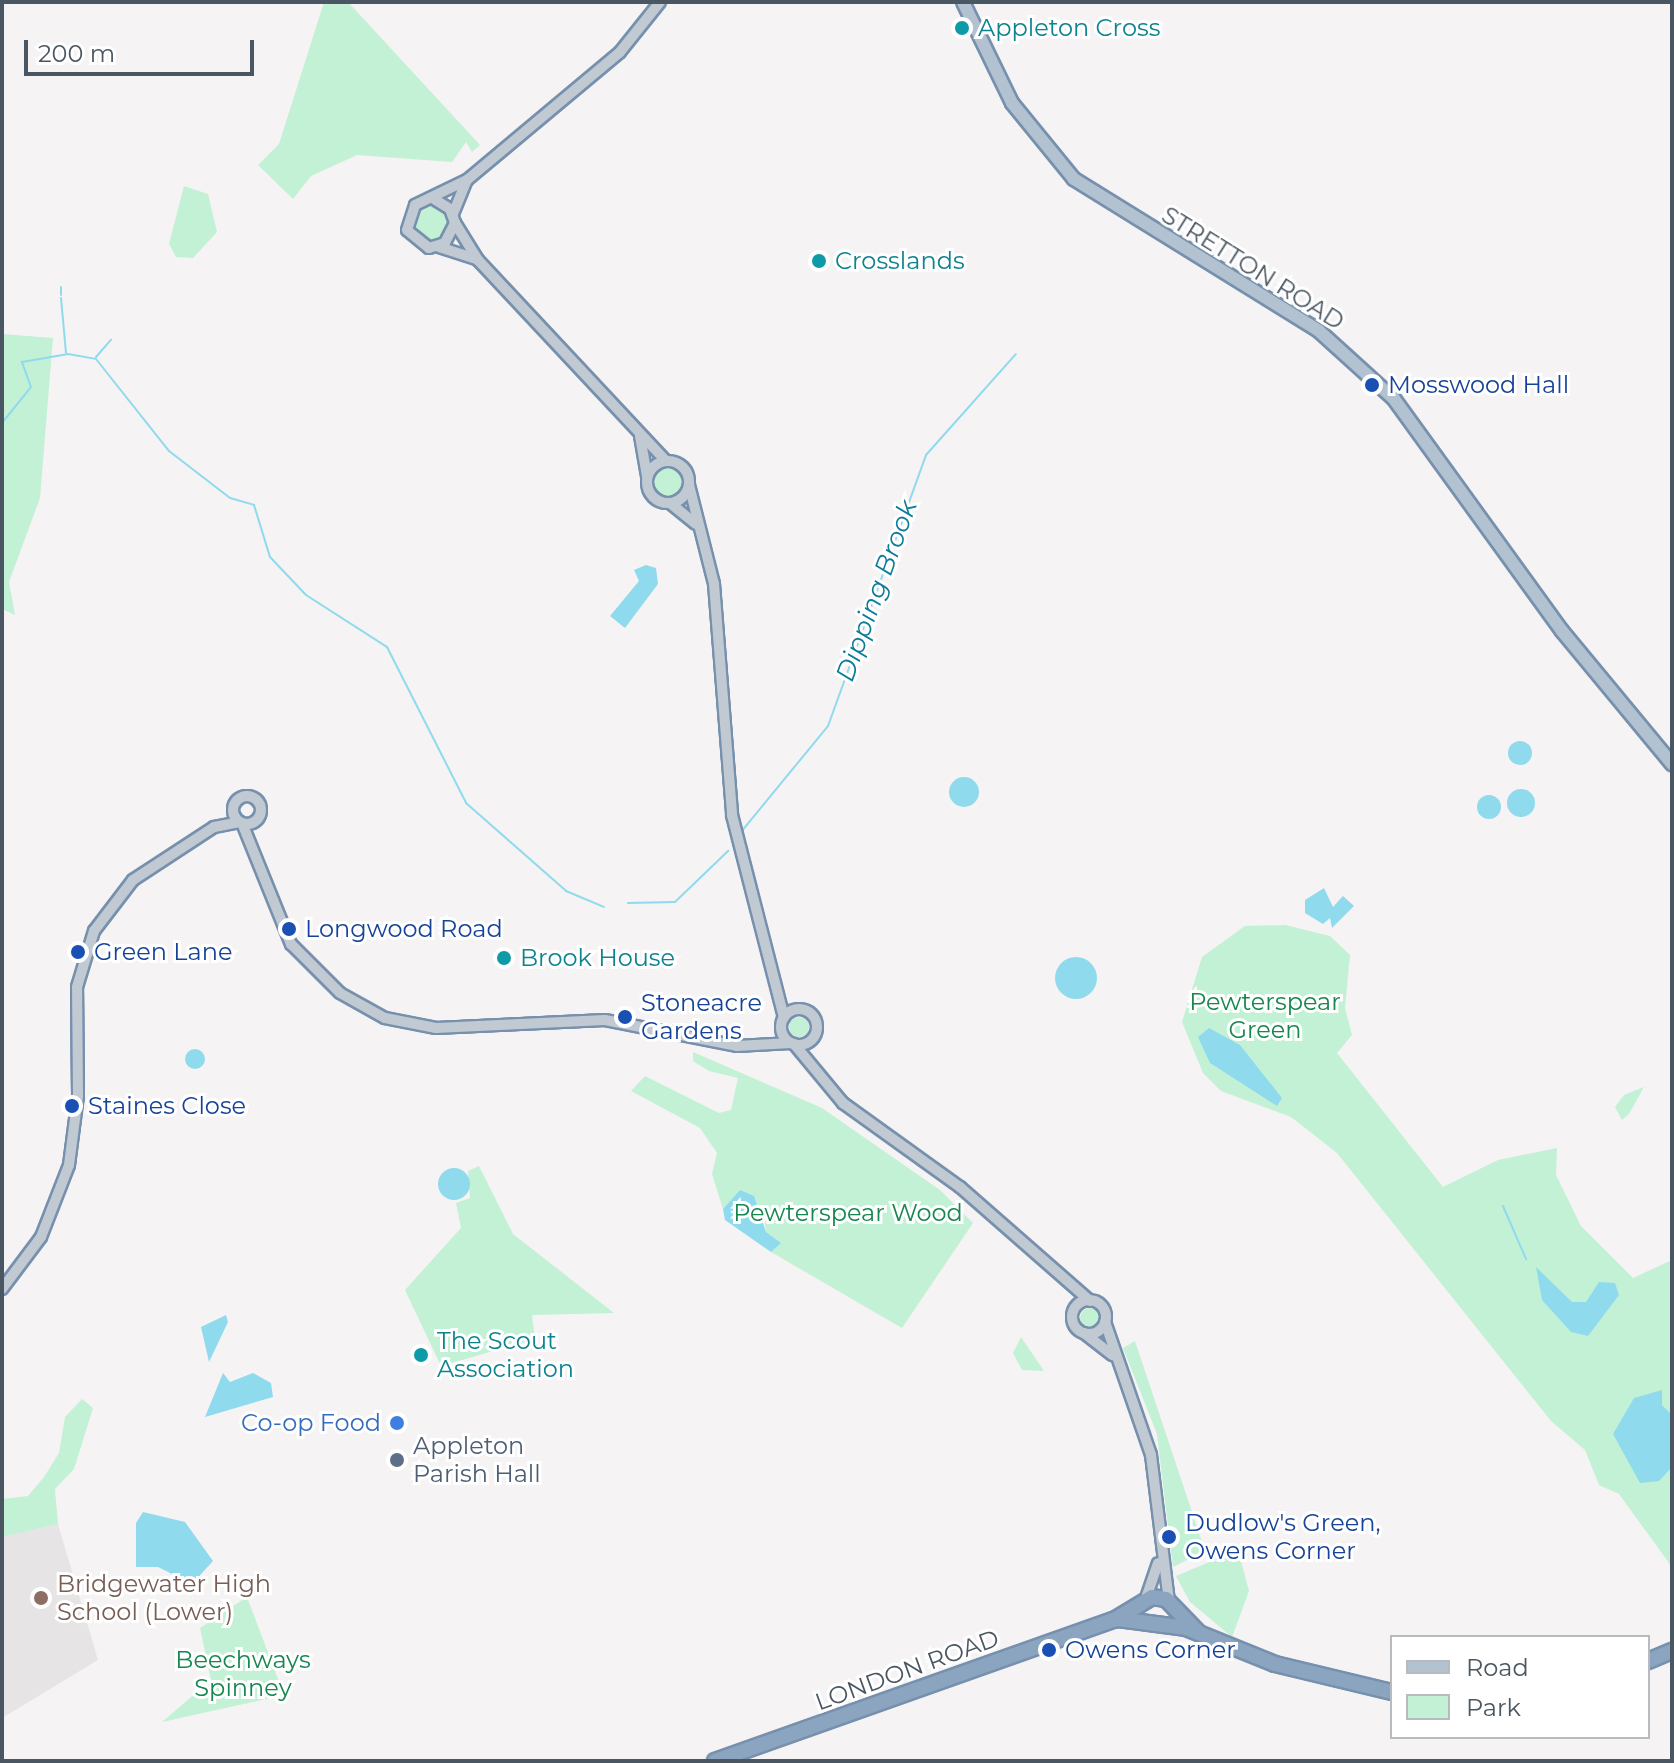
<!DOCTYPE html>
<html>
<head>
<meta charset="utf-8">
<style>
	body { margin:0 }
	#map { position:relative; width:1674px; height:1763px; overflow:hidden; background:#f5f3f3; font-family:Montserrat,sans-serif }
	div>[style] { position:absolute }
	.education>* { inset:0; background:#e6e4e5 }
	.green>* { inset:0; background:#c3f1d5 }
	.round { border-radius:50% }
	.water>* { inset:0; background:#90daee }
	.stream>* { height:2px; margin:-1px; padding:0 1px; transform-origin:1px; border-radius:1px; background:#90daee }
	.roads { filter:drop-shadow(2px 0 #7690ad) drop-shadow(-2px 0 #7690ad) drop-shadow(0 2px #7690ad) drop-shadow(0 -2px #7690ad) }
	.minor>* { height:10px; margin:-5px; padding:0 5px; transform-origin:5px; border-radius:5px; background:#c1cad2 }
	.minor>.ring { margin:-5px; padding:0; box-sizing:content-box; background:none; border:10px solid #c1cad2; border-radius:50% }
	.major>* { height:12px; margin:-6px; padding:0 6px; transform-origin:6px; border-radius:6px; background:#b3c2d1 }
	.highway>* { height:14px; margin:-7px; padding:0 7px; transform-origin:7px; border-radius:7px; background:#8ba5c1 }
	.dots>* { width:22px; height:22px; translate:-50% -50%; box-sizing:border-box; border:4px solid #fff; border-radius:50% }
	span { translate:-50% -50%; white-space:nowrap; text-align:center; line-height:1.15; -webkit-text-stroke:6px #fff; paint-order:stroke }
	.culture-label { font-size:24px; color:#0d838f }
	.left { translate:0 -50%; text-align:left }
	.street-label { font-size:24px; color:#4a5661 }
	.transit-label { font-size:24px; color:#164399 }
	.park-label { font-size:24px; color:#17864f }
	.shop-label { font-size:24px; color:#366cbe }
	.right { translate:-100% -50%; text-align:right }
	.service-label { font-size:24px; color:#4e5e75 }
	.education-label { font-size:24px; color:#785e54 }
	.water-label { font-size:26px; color:#0c7c9b; font-style:italic }
	.frame { position:absolute; inset:0; border:4px solid #4a5661; pointer-events:none }
	.legend { position:absolute; left:1390px; top:1635px; width:260px; height:104px; box-sizing:border-box; background:#fff; border:2px solid #b7bbc0; margin:0; padding:10px 14px; list-style:none; font-size:24px; color:#4a5661 }
	.legend li { display:flex; align-items:center; gap:16px; height:40px }
	.legend b { width:40px; border:2px solid #b7bbc0 }
	.scale { position:absolute; left:24px; top:40px; width:230px; height:36px; box-sizing:border-box; border:4px solid #4a5661; border-top:0; padding-left:10px; font-size:24px; line-height:28px; white-space:nowrap; color:#4a5661; -webkit-text-stroke:6px #fff; paint-order:stroke }
</style>
</head>
<body>
<div id="map">
	<div class="education">
		<i style="clip-path:polygon(58px 1524px,98px 1660px,2px 1718px,2px 1537px)"></i>
	</div>
	<div class="green">
		<i style="clip-path:polygon(324px 2px,348px 2px,480px 145px,472px 152px,466px 142px,452px 162px,357px 155px,311px 176px,293px 199px,258px 165px,279px 144px)"></i>
		<i style="clip-path:polygon(184px 186px,208px 194px,217px 232px,193px 258px,176px 257px,169px 244px)"></i>
		<i class="round" style="left:412px;top:204px;width:38px;height:38px"></i>
		<i style="clip-path:polygon(2px 334px,53px 338px,40px 498px,9px 582px,15px 615px,2px 609px)"></i>
		<i class="round" style="left:652px;top:465px;width:32px;height:32px"></i>
		<i style="clip-path:polygon(1285px 925px,1330px 936px,1350px 955px,1345px 1008px,1352px 1035px,1337px 1053px,1443px 1187px,1498px 1160px,1557px 1148px,1556px 1175px,1581px 1226px,1633px 1278px,1672px 1260px,1672px 1567px,1619px 1494px,1599px 1485px,1585px 1450px,1551px 1421px,1337px 1153px,1291px 1117px,1221px 1091px,1203px 1073px,1182px 1022px,1202px 957px,1245px 926px)"></i>
		<i class="round" style="left:789px;top:1017px;width:20px;height:20px"></i>
		<i style="clip-path:polygon(693px 1052px,822px 1108px,940px 1190px,973px 1223px,902px 1328px,771px 1252px,780px 1243px,766px 1232px,763px 1209px,740px 1190px,723px 1209px,712px 1174px,717px 1153px,700px 1128px,631px 1091px,645px 1076px,719px 1113px,731px 1110px,738px 1078px,709px 1071px,693px 1061px)"></i>
		<i style="clip-path:polygon(1644px 1087px,1629px 1114px,1622px 1120px,1615px 1107px,1624px 1095px)"></i>
		<i style="clip-path:polygon(479px 1166px,513px 1234px,614px 1313px,532px 1315px,535px 1339px,441px 1366px,405px 1290px,461px 1228px,456px 1203px,470px 1198px,468px 1171px)"></i>
		<i class="round" style="left:1080px;top:1308px;width:20px;height:20px"></i>
		<i style="clip-path:polygon(1021px 1337px,1044px 1371px,1022px 1370px,1013px 1353px)"></i>
		<i style="clip-path:polygon(1135px 1341px,1205px 1551px,1173px 1567px,1157px 1434px,1123px 1348px)"></i>
		<i style="clip-path:polygon(82px 1399px,93px 1408px,74px 1469px,55px 1489px,58px 1524px,2px 1537px,2px 1499px,28px 1496px,44px 1477px,59px 1453px,65px 1417px)"></i>
		<i style="clip-path:polygon(1238px 1550px,1249px 1591px,1232px 1637px,1190px 1602px,1176px 1576px)"></i>
		<i style="clip-path:polygon(247px 1597px,284px 1695px,162px 1722px,211px 1680px,200px 1628px)"></i>
	</div>
	<div class="water">
		<i style="clip-path:polygon(646px 565px,656px 568px,658px 584px,625px 628px,610px 616px,639px 581px,634px 570px)"></i>
		<i class="round" style="left:1508px;top:741px;width:24px;height:24px"></i>
		<i class="round" style="left:949px;top:777px;width:30px;height:30px"></i>
		<i class="round" style="left:1507px;top:789px;width:28px;height:28px"></i>
		<i class="round" style="left:1477px;top:795px;width:24px;height:24px"></i>
		<i style="clip-path:polygon(1324px 888px,1333px 907px,1343px 896px,1354px 906px,1332px 928px,1330px 918px,1323px 924px,1305px 913px,1305px 900px)"></i>
		<i class="round" style="left:1055px;top:957px;width:42px;height:42px"></i>
		<i style="clip-path:polygon(1209px 1028px,1240px 1045px,1282px 1098px,1277px 1106px,1210px 1063px,1198px 1037px)"></i>
		<i class="round" style="left:185px;top:1049px;width:20px;height:20px"></i>
		<i class="round" style="left:438px;top:1168px;width:32px;height:32px"></i>
		<i style="clip-path:polygon(740px 1190px,754px 1196px,766px 1232px,781px 1243px,771px 1252px,725px 1220px,723px 1209px)"></i>
		<i style="clip-path:polygon(1536px 1267px,1572px 1302px,1586px 1302px,1599px 1282px,1615px 1283px,1619px 1295px,1588px 1336px,1571px 1332px,1542px 1300px)"></i>
		<i style="clip-path:polygon(226px 1315px,228px 1322px,209px 1362px,201px 1327px)"></i>
		<i style="clip-path:polygon(223px 1373px,230px 1382px,253px 1373px,271px 1383px,273px 1397px,205px 1417px)"></i>
		<i style="clip-path:polygon(1662px 1390px,1662px 1405px,1672px 1415px,1672px 1467px,1659px 1481px,1640px 1483px,1613px 1434px,1634px 1398px)"></i>
		<i style="clip-path:polygon(143px 1512px,185px 1522px,213px 1561px,192px 1584px,158px 1567px,136px 1567px,136px 1523px)"></i>
	</div>
	<div class="stream">
		<i style="left:61px;top:295px;width:8px;rotate:-90deg"></i>
		<i style="left:61px;top:298px;width:55px;rotate:84.8deg"></i>
		<i style="left:96px;top:357px;width:23px;rotate:-49deg"></i>
		<i style="left:2px;top:423px;width:46px;rotate:-51.1deg"></i>
		<i style="left:31px;top:387px;width:27px;rotate:-110deg"></i>
		<i style="left:22px;top:362px;width:47px;rotate:-9.9deg"></i>
		<i style="left:68px;top:354px;width:28px;rotate:10deg"></i>
		<i style="left:96px;top:359px;width:117px;rotate:51.6deg"></i>
		<i style="left:169px;top:451px;width:77px;rotate:37.6deg"></i>
		<i style="left:230px;top:498px;width:25px;rotate:16deg"></i>
		<i style="left:254px;top:505px;width:54px;rotate:72.9deg"></i>
		<i style="left:270px;top:557px;width:52px;rotate:46.5deg"></i>
		<i style="left:306px;top:595px;width:96px;rotate:32.7deg"></i>
		<i style="left:387px;top:647px;width:175px;rotate:63.1deg"></i>
		<i style="left:466px;top:803px;width:133px;rotate:41.3deg"></i>
		<i style="left:566px;top:891px;width:41px;rotate:22.8deg"></i>
		<i style="left:2px;top:444px;width:2px;rotate:90deg"></i>
		<i style="left:741px;top:832px;width:137px;rotate:-50.6deg"></i>
		<i style="left:828px;top:726px;width:288px;rotate:-70.1deg"></i>
		<i style="left:926px;top:455px;width:135px;rotate:-48.3deg"></i>
		<i style="left:628px;top:903px;width:47px;rotate:-1.2deg"></i>
		<i style="left:675px;top:902px;width:74px;rotate:-43.9deg"></i>
		<i style="left:1503px;top:1206px;width:58px;rotate:66.5deg"></i>
	</div>
	<div class="roads">
		<div class="minor">
			<i style="left:434px;top:199px;width:19px;rotate:32deg"></i>
			<i style="left:450px;top:209px;width:15px;rotate:70deg"></i>
			<i style="left:455px;top:223px;width:22px;rotate:117deg"></i>
			<i style="left:445px;top:243px;width:17px;rotate:163deg"></i>
			<i style="left:429px;top:248px;width:28px;rotate:-141deg"></i>
			<i style="left:407px;top:230px;width:26px;rotate:-72deg"></i>
			<i style="left:415px;top:205px;width:58px;rotate:-25.7deg"></i>
			<i style="left:467px;top:180px;width:199px;rotate:-39.9deg"></i>
			<i style="left:620px;top:52px;width:64px;rotate:-51.3deg"></i>
			<i style="left:453px;top:214px;width:35px;rotate:-68deg"></i>
			<i style="left:455px;top:223px;width:44px;rotate:58.1deg"></i>
			<i style="left:478px;top:260px;width:275px;rotate:46.9deg"></i>
			<i style="left:439px;top:247px;width:40px;rotate:18deg"></i>
			<i style="left:640px;top:436px;width:41px;rotate:80.1deg"></i>
			<i class="ring" style="left:647px;top:461px;width:32px;height:32px"></i>
			<i style="left:689px;top:485px;width:102px;rotate:75.8deg"></i>
			<i style="left:714px;top:584px;width:232px;rotate:85.5deg"></i>
			<i style="left:732px;top:815px;width:209px;rotate:75.6deg"></i>
			<i style="left:670px;top:503px;width:33px;rotate:39deg"></i>
			<i class="ring" style="left:233px;top:796px;width:18px;height:18px"></i>
			<i style="left:242px;top:823px;width:131px;rotate:68deg"></i>
			<i style="left:291px;top:944px;width:69px;rotate:45deg"></i>
			<i style="left:340px;top:993px;width:51px;rotate:29.1deg"></i>
			<i style="left:385px;top:1018px;width:52px;rotate:11.1deg"></i>
			<i style="left:436px;top:1028px;width:169px;rotate:-2.7deg"></i>
			<i style="left:605px;top:1020px;width:135px;rotate:11.1deg"></i>
			<i style="left:737px;top:1046px;width:54px;rotate:-3.2deg"></i>
			<i class="ring" style="left:781px;top:1009px;width:26px;height:26px"></i>
			<i style="left:794px;top:1044px;width:77px;rotate:50.3deg"></i>
			<i style="left:843px;top:1103px;width:144px;rotate:35.7deg"></i>
			<i style="left:960px;top:1187px;width:173px;rotate:41.2deg"></i>
			<i style="left:2px;top:1289px;width:65px;rotate:-53.1deg"></i>
			<i style="left:41px;top:1237px;width:77px;rotate:-68.7deg"></i>
			<i style="left:69px;top:1165px;width:70px;rotate:-82.6deg"></i>
			<i style="left:78px;top:1096px;width:109px;rotate:-90.5deg"></i>
			<i style="left:77px;top:987px;width:59px;rotate:-73.1deg"></i>
			<i style="left:94px;top:931px;width:64px;rotate:-52.6deg"></i>
			<i style="left:133px;top:880px;width:97px;rotate:-33.2deg"></i>
			<i style="left:214px;top:827px;width:26px;rotate:-11deg"></i>
			<i class="ring" style="left:1072px;top:1300px;width:24px;height:24px"></i>
			<i style="left:1105px;top:1322px;width:141px;rotate:70.9deg"></i>
			<i style="left:1151px;top:1455px;width:148px;rotate:83deg"></i>
			<i style="left:1084px;top:1333px;width:36px;rotate:38deg"></i>
			<i style="left:1145px;top:1601px;width:40px;rotate:-71.1deg"></i>
		</div>
		<div class="major">
			<i style="left:963px;top:2px;width:112px;rotate:64.1deg"></i>
			<i style="left:1012px;top:103px;width:98px;rotate:50.8deg"></i>
			<i style="left:1074px;top:179px;width:288px;rotate:31.8deg"></i>
			<i style="left:1319px;top:331px;width:101px;rotate:42.2deg"></i>
			<i style="left:1394px;top:399px;width:286px;rotate:54.1deg"></i>
			<i style="left:1562px;top:631px;width:173px;rotate:50.4deg"></i>
		</div>
		<div class="highway">
			<i style="left:1118px;top:1619px;width:69px;rotate:7.5deg"></i>
			<i style="left:1186px;top:1628px;width:96px;rotate:22deg"></i>
			<i style="left:1275px;top:1664px;width:120px;rotate:13.5deg"></i>
			<i style="left:1648px;top:1661px;width:26px;rotate:-23deg"></i>
			<i style="left:715px;top:1761px;width:423px;rotate:-19.5deg"></i>
			<i style="left:1114px;top:1620px;width:44px;rotate:-31.2deg"></i>
			<i style="left:1152px;top:1597px;width:14px;rotate:8deg"></i>
			<i style="left:1166px;top:1599px;width:46px;rotate:45.9deg"></i>
		</div>
	</div>
	<div class="dots">
		<i style="left:962px;top:28px;background:#0f9aa8"></i>
		<i style="left:819px;top:261px;background:#0f9aa8"></i>
		<i style="left:1372px;top:385px;background:#1a4fb4"></i>
		<i style="left:289px;top:929px;background:#1a4fb4"></i>
		<i style="left:78px;top:952px;background:#1a4fb4"></i>
		<i style="left:504px;top:958px;background:#0f9aa8"></i>
		<i style="left:625px;top:1017px;background:#1a4fb4"></i>
		<i style="left:72px;top:1106px;background:#1a4fb4"></i>
		<i style="left:421px;top:1355px;background:#0f9aa8"></i>
		<i style="left:397px;top:1423px;background:#3f7fe0"></i>
		<i style="left:397px;top:1460px;background:#5c6f8a"></i>
		<i style="left:1169px;top:1537px;background:#1a4fb4"></i>
		<i style="left:41px;top:1598px;background:#8d6e63"></i>
		<i style="left:1049px;top:1650px;background:#1a4fb4"></i>
	</div>
	<div class="culture-label">
		<span class="left" style="left:978px;top:28px">Appleton Cross</span>
		<span class="left" style="left:835px;top:261px">Crosslands</span>
		<span class="left" style="left:520px;top:958px">Brook House</span>
		<span class="left" style="left:437px;top:1355px">The Scout<br>Association</span>
	</div>
	<div class="street-label">
		<span style="left:1253px;top:268px;rotate:32deg">STRETTON ROAD</span>
		<span style="left:907px;top:1670px;rotate:-20deg">LONDON ROAD</span>
	</div>
	<div class="transit-label">
		<span class="left" style="left:1388px;top:385px">Mosswood Hall</span>
		<span class="left" style="left:305px;top:929px">Longwood Road</span>
		<span class="left" style="left:94px;top:952px">Green Lane</span>
		<span class="left" style="left:641px;top:1017px">Stoneacre<br>Gardens</span>
		<span class="left" style="left:88px;top:1106px">Staines Close</span>
		<span class="left" style="left:1185px;top:1537px">Dudlow's Green,<br>Owens Corner</span>
		<span class="left" style="left:1065px;top:1650px">Owens Corner</span>
	</div>
	<div class="park-label">
		<span style="left:1265px;top:1016px">Pewterspear<br>Green</span>
		<span style="left:848px;top:1213px">Pewterspear Wood</span>
		<span style="left:243px;top:1674px">Beechways<br>Spinney</span>
	</div>
	<div class="shop-label">
		<span class="right" style="left:381px;top:1423px">Co-op Food</span>
	</div>
	<div class="service-label">
		<span class="left" style="left:413px;top:1460px">Appleton<br>Parish Hall</span>
	</div>
	<div class="education-label">
		<span class="left" style="left:57px;top:1598px">Bridgewater High<br>School (Lower)</span>
	</div>
	<div class="water-label">
		<span style="left:877px;top:591px;rotate:-70deg">Dipping Brook</span>
	</div>
	<div class="frame"></div>
	<ul class="legend">
	<li><b style="height:10px;background:#b3c2d1"></b>Road</li>
	<li><b style="height:22px;background:#c3f1d5"></b>Park</li>
	</ul>
	<div class="scale">200 m</div>
</div>
</body>
</html>
